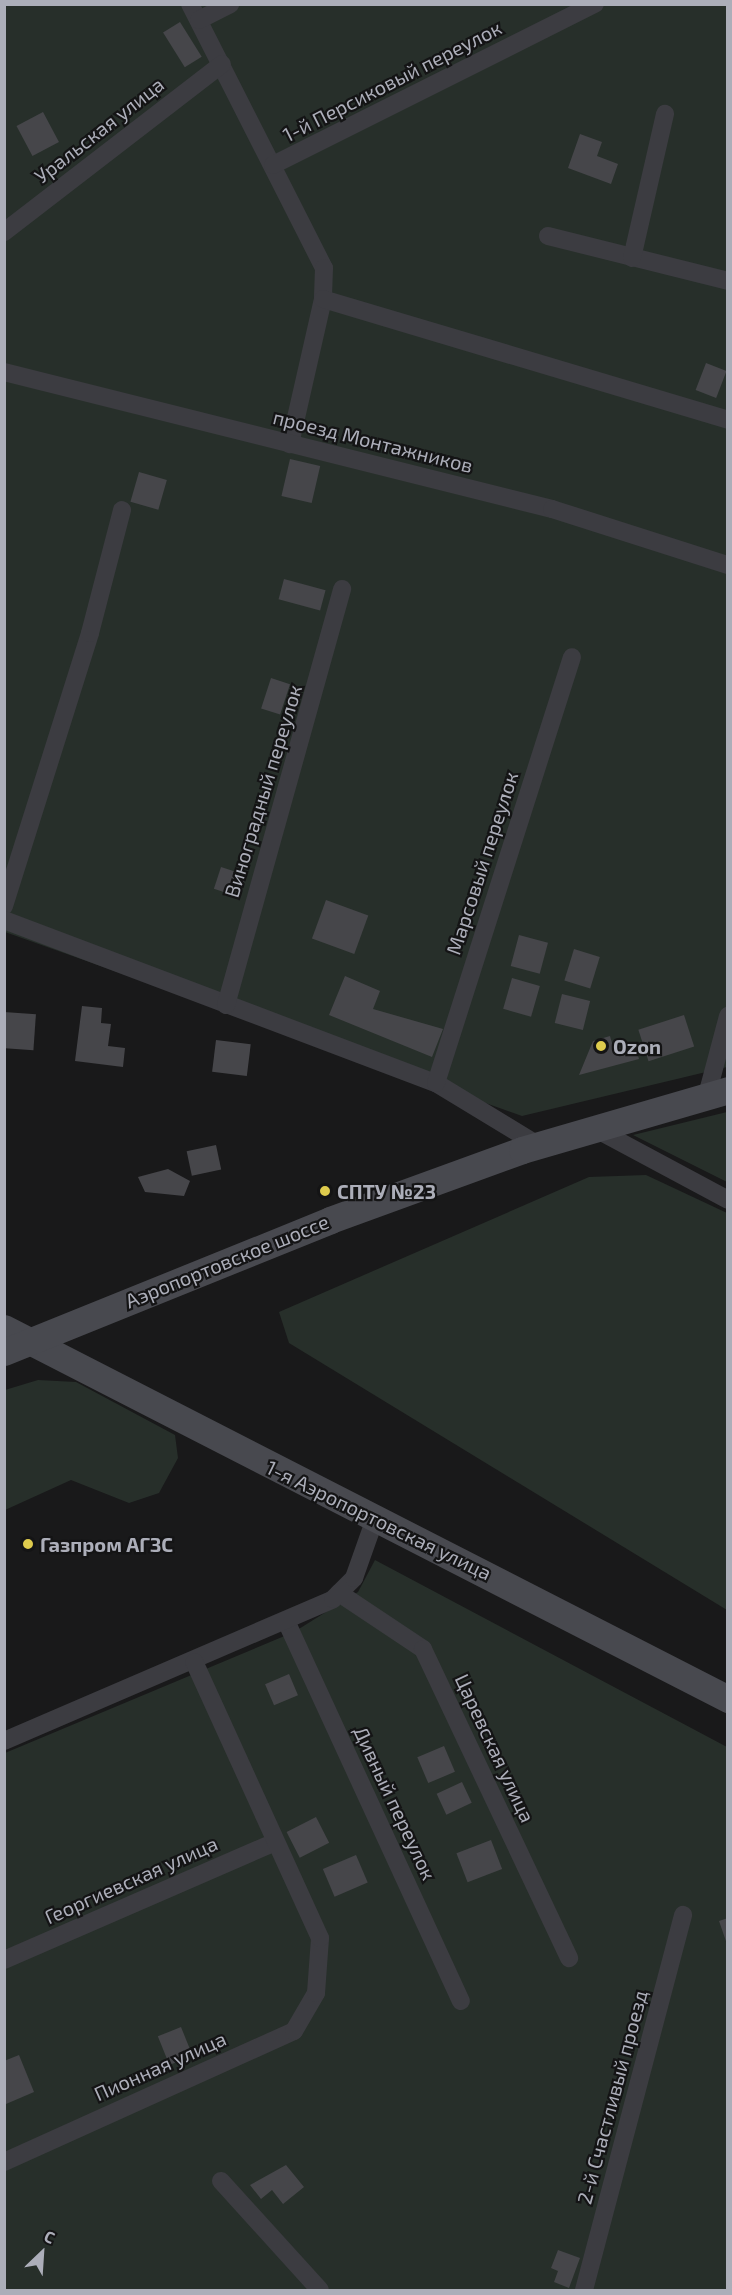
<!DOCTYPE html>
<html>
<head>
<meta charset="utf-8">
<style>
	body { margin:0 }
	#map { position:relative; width:732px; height:2295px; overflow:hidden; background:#19191a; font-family:"Exo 2",sans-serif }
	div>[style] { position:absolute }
	.green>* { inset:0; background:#272f2a }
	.building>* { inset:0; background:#46464a; transform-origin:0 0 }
	.street>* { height:18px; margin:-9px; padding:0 9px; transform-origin:9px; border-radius:9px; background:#3c3c41 }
	.secondary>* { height:27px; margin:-13.5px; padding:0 13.5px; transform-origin:13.5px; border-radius:13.5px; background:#48494f }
	.dots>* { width:16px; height:16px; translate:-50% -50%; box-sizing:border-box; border:3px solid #141415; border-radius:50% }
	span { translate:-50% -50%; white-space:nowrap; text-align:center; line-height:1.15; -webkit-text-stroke:4.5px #141415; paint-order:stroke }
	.street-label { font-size:20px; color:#acaeb9 }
	.poi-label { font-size:20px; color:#acaeb9; font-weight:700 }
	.left { translate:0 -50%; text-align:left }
	.frame { position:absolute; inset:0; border:6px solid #acaeb9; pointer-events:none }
	.north { position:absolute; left:12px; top:2223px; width:60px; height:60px; -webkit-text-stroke:4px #141415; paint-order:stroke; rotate:25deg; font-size:16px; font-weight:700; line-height:24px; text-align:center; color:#acaeb9 }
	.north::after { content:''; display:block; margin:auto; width:21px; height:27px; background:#acaeb9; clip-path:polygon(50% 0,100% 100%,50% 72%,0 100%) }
</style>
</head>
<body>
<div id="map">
	<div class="green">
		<i style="clip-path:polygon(5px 5px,727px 5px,727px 1067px,522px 1116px,5px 932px)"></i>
		<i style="clip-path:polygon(727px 1112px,727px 1182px,633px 1135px)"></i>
		<i style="clip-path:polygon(646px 1175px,727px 1213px,727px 1610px,289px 1343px,279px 1312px,589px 1177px)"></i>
		<i style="clip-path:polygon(38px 1380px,76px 1382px,175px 1435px,178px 1458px,159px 1493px,129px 1503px,71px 1480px,5px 1510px,5px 1390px)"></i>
		<i style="clip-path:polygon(375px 1560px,727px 1747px,727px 2290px,5px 2290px,5px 1753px,294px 1632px,358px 1592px)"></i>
	</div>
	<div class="building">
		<i style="left:180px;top:22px;width:41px;height:20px;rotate:58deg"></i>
		<i style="left:43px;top:112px;width:34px;height:30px;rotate:62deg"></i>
		<i style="clip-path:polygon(580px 134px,602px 142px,597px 156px,618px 164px,611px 184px,568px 168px)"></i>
		<i style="left:706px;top:363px;width:22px;height:29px;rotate:21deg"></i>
		<i style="left:290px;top:459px;width:31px;height:38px;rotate:13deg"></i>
		<i style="left:139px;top:472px;width:29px;height:31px;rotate:16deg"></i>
		<i style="left:284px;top:579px;width:43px;height:21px;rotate:15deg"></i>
		<i style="left:271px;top:678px;width:20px;height:32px;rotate:18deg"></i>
		<i style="left:221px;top:867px;width:26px;height:23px;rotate:18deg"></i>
		<i style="left:326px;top:900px;width:45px;height:41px;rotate:20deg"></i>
		<i style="left:519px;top:935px;width:30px;height:32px;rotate:15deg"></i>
		<i style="left:574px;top:949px;width:27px;height:33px;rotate:17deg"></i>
		<i style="clip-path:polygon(345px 976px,380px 991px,373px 1009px,443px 1029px,432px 1057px,329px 1015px)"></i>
		<i style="left:512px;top:978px;width:29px;height:32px;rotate:16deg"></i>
		<i style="left:562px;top:994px;width:29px;height:30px;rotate:14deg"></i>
		<i style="clip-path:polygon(82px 1006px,102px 1008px,101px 1023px,111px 1024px,108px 1046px,125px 1048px,123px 1067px,75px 1061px)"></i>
		<i style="left:4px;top:1012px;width:32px;height:36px;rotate:4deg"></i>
		<i style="left:684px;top:1015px;width:33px;height:48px;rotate:72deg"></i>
		<i style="clip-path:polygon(610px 1036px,614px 1050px,635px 1044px,639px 1059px,579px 1075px,593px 1041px)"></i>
		<i style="left:216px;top:1040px;width:35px;height:32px;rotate:7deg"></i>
		<i style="left:216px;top:1145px;width:25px;height:30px;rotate:78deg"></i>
		<i style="clip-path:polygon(168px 1169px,190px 1181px,184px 1196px,145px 1192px,138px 1177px)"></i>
		<i style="left:289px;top:1674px;width:23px;height:26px;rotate:67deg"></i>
		<i style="left:444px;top:1746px;width:28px;height:29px;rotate:67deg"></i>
		<i style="left:462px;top:1782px;width:23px;height:28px;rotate:65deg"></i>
		<i style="left:316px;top:1817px;width:29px;height:33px;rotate:63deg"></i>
		<i style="left:491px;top:1840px;width:31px;height:37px;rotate:69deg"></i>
		<i style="left:356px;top:1855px;width:30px;height:36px;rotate:67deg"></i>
		<i style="clip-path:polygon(728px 1918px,728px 1944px,727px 1944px,719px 1921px)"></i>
		<i style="left:181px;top:2027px;width:31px;height:25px;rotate:68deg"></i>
		<i style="clip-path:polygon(19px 2055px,34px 2092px,6px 2104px,4px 2061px)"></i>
		<i style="clip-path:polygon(286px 2165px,304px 2187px,283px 2204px,272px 2190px,261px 2199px,250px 2185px)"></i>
		<i style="clip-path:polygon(558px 2250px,580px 2258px,569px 2288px,554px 2282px,558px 2271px,551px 2268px)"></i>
	</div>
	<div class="street">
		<i style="left:190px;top:4px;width:296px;rotate:63.1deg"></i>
		<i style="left:324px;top:268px;width:31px;rotate:92deg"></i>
		<i style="left:323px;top:299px;width:149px;rotate:102.8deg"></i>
		<i style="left:199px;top:20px;width:35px;rotate:-27deg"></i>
		<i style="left:273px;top:165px;width:360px;rotate:-26.6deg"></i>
		<i style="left:4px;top:232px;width:275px;rotate:-37.6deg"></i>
		<i style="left:548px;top:236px;width:186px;rotate:14deg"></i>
		<i style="left:632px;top:258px;width:148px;rotate:-77.1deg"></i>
		<i style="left:323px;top:299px;width:423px;rotate:16.6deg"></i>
		<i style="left:4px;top:372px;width:565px;rotate:14.04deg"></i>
		<i style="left:552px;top:509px;width:185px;rotate:17.7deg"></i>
		<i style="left:4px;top:906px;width:286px;rotate:-72.5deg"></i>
		<i style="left:90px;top:633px;width:127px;rotate:-75.4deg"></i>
		<i style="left:4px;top:920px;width:462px;rotate:20.7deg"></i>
		<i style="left:436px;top:1083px;width:119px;rotate:31.3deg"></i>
		<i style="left:226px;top:1005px;width:432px;rotate:-74.4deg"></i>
		<i style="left:436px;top:1083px;width:447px;rotate:-72.3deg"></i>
		<i style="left:707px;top:1095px;width:82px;rotate:-75.1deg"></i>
		<i style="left:594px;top:1128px;width:152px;rotate:28.2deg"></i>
		<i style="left:339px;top:1593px;width:101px;rotate:33.7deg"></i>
		<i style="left:423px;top:1649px;width:342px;rotate:64.7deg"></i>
		<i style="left:287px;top:1623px;width:416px;rotate:65.3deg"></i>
		<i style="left:4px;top:1741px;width:358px;rotate:-23.3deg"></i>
		<i style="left:333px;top:1599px;width:30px;rotate:-45deg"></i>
		<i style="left:354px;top:1578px;width:66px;rotate:-70.5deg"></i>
		<i style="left:4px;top:1960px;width:296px;rotate:-23.5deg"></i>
		<i style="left:4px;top:2162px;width:318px;rotate:-24.3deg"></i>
		<i style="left:294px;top:2031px;width:44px;rotate:-59.9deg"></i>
		<i style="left:316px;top:1993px;width:55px;rotate:-85.8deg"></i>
		<i style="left:320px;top:1938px;width:303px;rotate:-114.5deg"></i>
		<i style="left:221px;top:2181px;width:147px;rotate:47.8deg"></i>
		<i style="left:584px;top:2290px;width:388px;rotate:-75.2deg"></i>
	</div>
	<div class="secondary">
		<i style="left:4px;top:1328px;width:814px;rotate:27.13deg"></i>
		<i style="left:4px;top:1352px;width:352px;rotate:-22deg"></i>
		<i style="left:330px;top:1220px;width:204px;rotate:-20deg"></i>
		<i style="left:522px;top:1150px;width:215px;rotate:-16.2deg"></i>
	</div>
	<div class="dots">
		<i style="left:601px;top:1046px;background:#decb4d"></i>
		<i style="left:325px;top:1191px;background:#decb4d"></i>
		<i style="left:28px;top:1544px;background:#decb4d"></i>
	</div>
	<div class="street-label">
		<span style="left:392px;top:81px;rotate:-27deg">1-й Персиковый переулок</span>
		<span style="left:99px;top:130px;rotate:-38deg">Уральская улица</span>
		<span style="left:373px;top:441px;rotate:14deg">проезд Монтажников</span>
		<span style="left:263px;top:791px;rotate:-73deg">Виноградный переулок</span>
		<span style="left:482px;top:863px;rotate:-72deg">Марсовый переулок</span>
		<span style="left:227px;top:1261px;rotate:-22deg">Аэропортовское шоссе</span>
		<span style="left:379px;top:1520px;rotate:26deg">1-я Аэропортовская улица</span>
		<span style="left:495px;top:1748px;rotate:65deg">Царевская улица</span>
		<span style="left:395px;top:1803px;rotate:65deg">Дивный переулок</span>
		<span style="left:131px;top:1880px;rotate:-24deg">Георгиевская улица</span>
		<span style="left:160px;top:2066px;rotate:-24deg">Пионная улица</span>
		<span style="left:612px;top:2097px;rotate:-75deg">2-й Счастливый проезд</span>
	</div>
	<div class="poi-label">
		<span class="left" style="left:613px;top:1046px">Ozon</span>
		<span class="left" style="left:337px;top:1191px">СПТУ №23</span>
		<span class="left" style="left:40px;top:1544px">Газпром АГЗС</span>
	</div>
	<div class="frame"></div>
	<div class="north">С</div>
</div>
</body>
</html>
